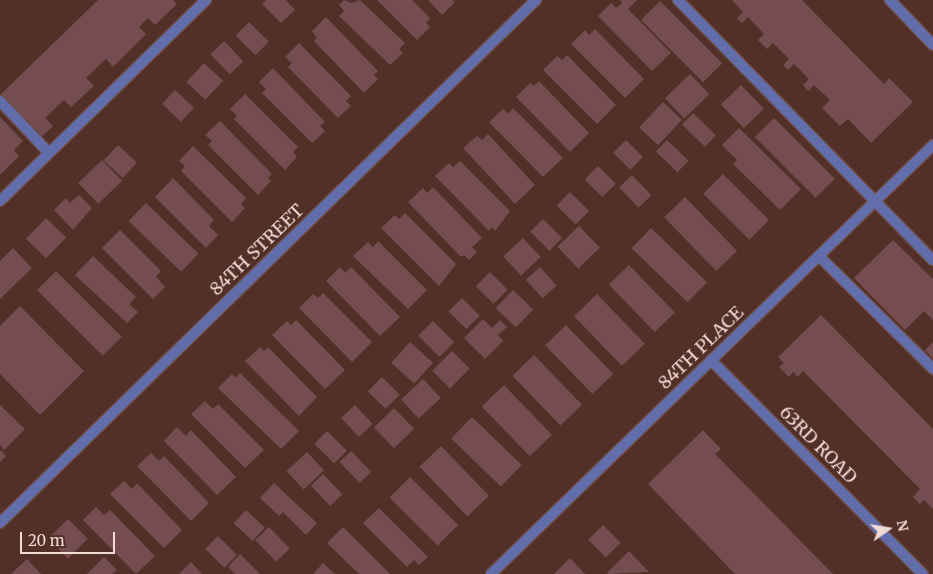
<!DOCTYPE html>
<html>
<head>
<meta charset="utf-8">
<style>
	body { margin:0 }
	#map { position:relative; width:933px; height:574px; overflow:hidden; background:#522f27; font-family:Merriweather,serif }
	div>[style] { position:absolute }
	.building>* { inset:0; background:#754d50; transform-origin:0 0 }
	.roads { filter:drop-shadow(1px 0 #6f4e46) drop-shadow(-1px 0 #6f4e46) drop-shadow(0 1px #6f4e46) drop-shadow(0 -1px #6f4e46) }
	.lane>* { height:10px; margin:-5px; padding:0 5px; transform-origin:5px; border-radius:5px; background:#626eab }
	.street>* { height:10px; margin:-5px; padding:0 5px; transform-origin:5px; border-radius:5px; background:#626eab }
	span { translate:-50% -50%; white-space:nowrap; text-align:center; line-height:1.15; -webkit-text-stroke:5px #522f27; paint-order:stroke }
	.street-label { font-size:18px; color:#f2dbd5 }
	.north { position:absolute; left:863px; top:504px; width:50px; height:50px; -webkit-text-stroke:4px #522f27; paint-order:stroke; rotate:77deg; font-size:14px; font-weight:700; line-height:20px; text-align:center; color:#f2dbd5 }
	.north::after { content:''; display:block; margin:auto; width:18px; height:22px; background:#f2dbd5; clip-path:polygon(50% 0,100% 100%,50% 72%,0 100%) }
	.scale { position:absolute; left:20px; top:532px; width:95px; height:22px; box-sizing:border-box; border:2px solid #f2dbd5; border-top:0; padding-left:6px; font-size:15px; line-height:18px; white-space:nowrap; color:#f2dbd5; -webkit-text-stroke:4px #522f27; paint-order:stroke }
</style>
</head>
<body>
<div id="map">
	<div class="building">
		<i style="clip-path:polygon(98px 0,173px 0,177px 4px,155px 25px,148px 18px,139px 27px,146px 34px,113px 67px,106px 59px,86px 78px,94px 86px,71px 107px,64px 100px,45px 118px,53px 126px,41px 137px,0 95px)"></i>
		<i style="clip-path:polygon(266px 0,286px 0,295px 10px,281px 23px,262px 4px)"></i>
		<i style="clip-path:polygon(344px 0,351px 3px,360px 0,405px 43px,399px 49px,403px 53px,390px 65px,339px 16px,344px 11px,339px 5px)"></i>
		<i style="clip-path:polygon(377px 0,412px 0,430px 18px,426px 23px,430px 27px,417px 40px)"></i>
		<i style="clip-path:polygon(428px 0,453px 0,455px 2px,442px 15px)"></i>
		<i style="clip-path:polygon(620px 0,637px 0,628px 9px,671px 53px,652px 71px,598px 16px,611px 3px,616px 8px,622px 3px)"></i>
		<i style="clip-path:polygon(732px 0,802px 0,884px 84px,889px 78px,913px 102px,871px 143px,848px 119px,840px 126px,822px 108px,830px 100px,814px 85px,808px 91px,803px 85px,809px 79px,794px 64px,788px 70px,783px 65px,789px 59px,773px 43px,767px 49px,758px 40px,764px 34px,748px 17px,742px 23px,737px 18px,743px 12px)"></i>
		<i style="left:660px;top:1px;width:88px;height:27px;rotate:45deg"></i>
		<i style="clip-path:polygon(326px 17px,378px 71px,374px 75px,378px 79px,364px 93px,314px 41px,317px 38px,312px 31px)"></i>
		<i style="left:249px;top:22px;width:28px;height:19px;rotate:45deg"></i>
		<i style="clip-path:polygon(595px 29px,644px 79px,625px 98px,571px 44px,585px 30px,589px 35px)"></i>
		<i style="left:224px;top:41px;width:28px;height:19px;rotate:46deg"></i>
		<i style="clip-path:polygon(299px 43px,351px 96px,346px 101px,351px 106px,338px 118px,288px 67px,292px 63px,285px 57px)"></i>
		<i style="clip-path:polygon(567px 55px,616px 105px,597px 124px,543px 70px,557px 56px,562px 60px)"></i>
		<i style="left:204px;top:63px;width:26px;height:26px;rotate:43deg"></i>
		<i style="clip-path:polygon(273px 68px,325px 122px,320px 126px,325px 131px,312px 143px,262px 93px,266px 89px,259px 82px)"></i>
		<i style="left:690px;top:74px;width:28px;height:35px;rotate:46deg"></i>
		<i style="clip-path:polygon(539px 81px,589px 133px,570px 152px,516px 97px,530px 83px,534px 86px)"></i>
		<i style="left:741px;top:85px;width:33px;height:28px;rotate:46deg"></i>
		<i style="left:175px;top:90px;width:26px;height:19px;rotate:43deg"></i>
		<i style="clip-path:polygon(245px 94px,298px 147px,293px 152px,297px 157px,285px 170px,234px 119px,237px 116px,230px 109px)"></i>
		<i style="left:663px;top:102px;width:26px;height:35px;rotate:43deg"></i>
		<i style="clip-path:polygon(513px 108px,563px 158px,543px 177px,489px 122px,503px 109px,508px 114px)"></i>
		<i style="left:693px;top:113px;width:32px;height:16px;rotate:44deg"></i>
		<i style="clip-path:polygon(0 117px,23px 141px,14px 150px,19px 156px,0 175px)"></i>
		<i style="left:774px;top:118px;width:86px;height:27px;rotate:45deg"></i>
		<i style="clip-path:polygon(220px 121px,272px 174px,268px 178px,271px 181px,258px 195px,208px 145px,212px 141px,205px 135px)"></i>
		<i style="clip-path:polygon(739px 128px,801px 189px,780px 210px,733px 164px,737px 160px,722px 145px)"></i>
		<i style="clip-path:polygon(488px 134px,535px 185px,515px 204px,463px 148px,477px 136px,482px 140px)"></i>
		<i style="left:626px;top:140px;width:24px;height:18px;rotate:45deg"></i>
		<i style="left:667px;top:140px;width:30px;height:16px;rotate:44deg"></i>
		<i style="left:118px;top:145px;width:26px;height:21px;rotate:43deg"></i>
		<i style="clip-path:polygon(193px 146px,246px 198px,241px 204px,245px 208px,232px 222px,181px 171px,185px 166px,179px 161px)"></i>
		<i style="left:102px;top:160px;width:29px;height:33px;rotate:46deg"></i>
		<i style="clip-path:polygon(460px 161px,510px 211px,495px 231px,492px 227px,489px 231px,435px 176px,449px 163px,453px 167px)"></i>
		<i style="left:598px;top:166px;width:25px;height:19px;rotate:45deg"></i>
		<i style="left:723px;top:174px;width:65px;height:28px;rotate:45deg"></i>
		<i style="left:632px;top:175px;width:28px;height:18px;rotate:46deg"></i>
		<i style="clip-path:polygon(173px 178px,214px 220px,209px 226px,218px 235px,206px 248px,155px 197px)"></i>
		<i style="clip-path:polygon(433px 187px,482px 238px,472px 247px,477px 252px,469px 260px,464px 255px,461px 257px,408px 202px,423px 188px,427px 193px)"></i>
		<i style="left:570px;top:192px;width:27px;height:19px;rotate:45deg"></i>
		<i style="clip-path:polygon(79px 195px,92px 208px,73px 230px,54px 210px,66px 198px,70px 203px)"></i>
		<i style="left:685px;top:197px;width:75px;height:29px;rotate:46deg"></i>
		<i style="left:146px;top:203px;width:73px;height:25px;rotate:44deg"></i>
		<i style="clip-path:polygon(405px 213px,456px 264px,439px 286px,381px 228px,395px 215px,399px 219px)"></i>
		<i style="left:46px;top:218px;width:28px;height:29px;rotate:44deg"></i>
		<i style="left:543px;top:219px;width:27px;height:18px;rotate:45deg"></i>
		<i style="left:579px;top:226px;width:30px;height:30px;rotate:46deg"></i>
		<i style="left:651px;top:228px;width:78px;height:28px;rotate:44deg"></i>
		<i style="clip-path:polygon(120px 230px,161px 271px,156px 277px,165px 287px,153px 299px,102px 248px)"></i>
		<i style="left:523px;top:238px;width:26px;height:27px;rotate:47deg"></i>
		<i style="clip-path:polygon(893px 240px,933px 279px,933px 320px,924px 311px,905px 330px,854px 278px)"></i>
		<i style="clip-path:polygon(378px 241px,427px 290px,408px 309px,353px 256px,368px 242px,373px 247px)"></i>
		<i style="clip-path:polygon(13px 248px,32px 268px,0 299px,0 261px)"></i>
		<i style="clip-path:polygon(93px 256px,136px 297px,129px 304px,138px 312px,127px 323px,75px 275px)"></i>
		<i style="left:629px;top:265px;width:66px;height:28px;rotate:46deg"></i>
		<i style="clip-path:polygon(340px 267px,345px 273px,351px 267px,400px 317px,380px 336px,326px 281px)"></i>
		<i style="left:540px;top:267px;width:25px;height:19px;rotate:48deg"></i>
		<i style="left:56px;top:271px;width:93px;height:27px;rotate:45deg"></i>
		<i style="left:490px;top:272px;width:25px;height:20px;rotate:45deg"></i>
		<i style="left:513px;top:290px;width:28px;height:25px;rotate:44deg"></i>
		<i style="clip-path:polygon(323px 293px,372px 342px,352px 362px,299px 308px,313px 294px,318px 298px)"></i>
		<i style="left:597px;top:294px;width:69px;height:32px;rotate:46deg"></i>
		<i style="left:462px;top:298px;width:25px;height:19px;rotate:45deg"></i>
		<i style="clip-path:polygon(20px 306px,84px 371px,40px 415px,0 374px,0 326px)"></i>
		<i style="clip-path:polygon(821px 315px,933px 429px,933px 509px,924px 500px,920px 504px,913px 497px,920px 489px,803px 371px,798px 377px,793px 372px,789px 377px,779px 367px,784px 363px,778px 357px)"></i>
		<i style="clip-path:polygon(483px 319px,492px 328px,500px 320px,507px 327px,498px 335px,503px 341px,485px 359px,464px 338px)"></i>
		<i style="clip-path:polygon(296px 320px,345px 370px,325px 389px,272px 335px,287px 321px,291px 325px)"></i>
		<i style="left:433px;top:321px;width:30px;height:21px;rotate:45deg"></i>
		<i style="left:566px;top:325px;width:68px;height:29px;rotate:46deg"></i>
		<i style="left:410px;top:342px;width:31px;height:28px;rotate:42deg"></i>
		<i style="clip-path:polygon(933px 342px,933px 359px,925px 350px)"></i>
		<i style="clip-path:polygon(260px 347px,264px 351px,268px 347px,317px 397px,299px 416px,245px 361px)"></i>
		<i style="left:452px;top:351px;width:25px;height:28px;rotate:45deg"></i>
		<i style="left:534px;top:355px;width:69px;height:30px;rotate:46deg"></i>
		<i style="clip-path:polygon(240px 373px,299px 431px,281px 449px,218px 388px,232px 374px,236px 378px)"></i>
		<i style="left:382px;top:377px;width:25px;height:20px;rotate:45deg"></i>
		<i style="left:423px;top:379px;width:26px;height:30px;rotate:47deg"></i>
		<i style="left:504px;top:385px;width:69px;height:31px;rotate:46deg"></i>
		<i style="clip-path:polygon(205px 401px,213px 409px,218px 404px,264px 450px,245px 468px,191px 414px)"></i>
		<i style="clip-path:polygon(0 405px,25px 429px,4px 450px,0 445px)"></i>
		<i style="left:355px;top:405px;width:26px;height:19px;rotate:47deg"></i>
		<i style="left:394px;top:408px;width:29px;height:28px;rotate:46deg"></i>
		<i style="left:472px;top:417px;width:69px;height:30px;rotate:44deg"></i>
		<i style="clip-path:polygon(177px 427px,186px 436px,191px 430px,236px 477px,217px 495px,164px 441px)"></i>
		<i style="clip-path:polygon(703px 430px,721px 449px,715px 454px,833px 574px,735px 574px,648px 484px)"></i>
		<i style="left:327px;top:431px;width:28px;height:18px;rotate:45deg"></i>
		<i style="left:441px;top:446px;width:69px;height:30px;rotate:46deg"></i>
		<i style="clip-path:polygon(0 450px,6px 456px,0 462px)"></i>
		<i style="left:351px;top:451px;width:29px;height:16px;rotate:46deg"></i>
		<i style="left:307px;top:452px;width:25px;height:28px;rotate:47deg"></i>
		<i style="clip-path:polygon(151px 453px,159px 461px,164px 456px,209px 503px,191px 521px,137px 466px)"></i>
		<i style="left:323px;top:474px;width:28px;height:17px;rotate:46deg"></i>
		<i style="left:410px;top:477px;width:68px;height:29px;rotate:45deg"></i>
		<i style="clip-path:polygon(124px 481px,132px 489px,137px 483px,182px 530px,164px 548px,110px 494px)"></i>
		<i style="clip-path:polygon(274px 483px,317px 523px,306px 535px,283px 512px,279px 516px,260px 498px)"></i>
		<i style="clip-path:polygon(96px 507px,104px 515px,110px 510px,155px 556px,136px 574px,83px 520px)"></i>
		<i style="clip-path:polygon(379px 508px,428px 557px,419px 565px,414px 560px,407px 567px,363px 523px)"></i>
		<i style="left:246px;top:510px;width:26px;height:18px;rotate:43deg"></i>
		<i style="left:68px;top:519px;width:28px;height:28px;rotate:45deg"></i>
		<i style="left:603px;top:525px;width:25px;height:21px;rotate:45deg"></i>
		<i style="left:269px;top:527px;width:30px;height:19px;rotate:46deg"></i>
		<i style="clip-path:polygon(343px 527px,390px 574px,359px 574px,327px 543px)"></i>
		<i style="left:218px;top:536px;width:27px;height:18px;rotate:45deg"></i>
		<i style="clip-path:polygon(629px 551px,649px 572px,608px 574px,607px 573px)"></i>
		<i style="clip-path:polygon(240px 554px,260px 574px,235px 574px,228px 567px)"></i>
		<i style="clip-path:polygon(104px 557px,117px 570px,112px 574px,87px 574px)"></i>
		<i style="clip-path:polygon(570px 558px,585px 574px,554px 574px)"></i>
		<i style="clip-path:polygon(27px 559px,41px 574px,11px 574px)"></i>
		<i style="clip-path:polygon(191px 562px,202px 574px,179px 574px)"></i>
		<i style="clip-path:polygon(323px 563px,335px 574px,313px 574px)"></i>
	</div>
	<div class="roads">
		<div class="lane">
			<i style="left:678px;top:0;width:364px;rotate:45.6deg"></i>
			<i style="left:0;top:101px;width:71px;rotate:46.7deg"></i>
			<i style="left:0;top:201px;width:288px;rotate:-44.3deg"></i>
			<i style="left:819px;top:256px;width:161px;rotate:44.7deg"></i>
		</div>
		<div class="street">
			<i style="left:890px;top:0;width:62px;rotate:46.3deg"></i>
			<i style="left:711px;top:360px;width:301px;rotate:45.3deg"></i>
			<i style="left:0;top:523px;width:749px;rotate:-44.3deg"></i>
			<i style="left:491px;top:574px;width:616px;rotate:-44.14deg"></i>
		</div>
	</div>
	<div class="street-label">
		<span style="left:257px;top:250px;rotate:-44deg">84TH STREET</span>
		<span style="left:701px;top:348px;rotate:-44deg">84TH PLACE</span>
		<span style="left:818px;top:445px;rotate:45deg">63RD ROAD</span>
	</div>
	<div class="north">N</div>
	<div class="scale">20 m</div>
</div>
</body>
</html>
